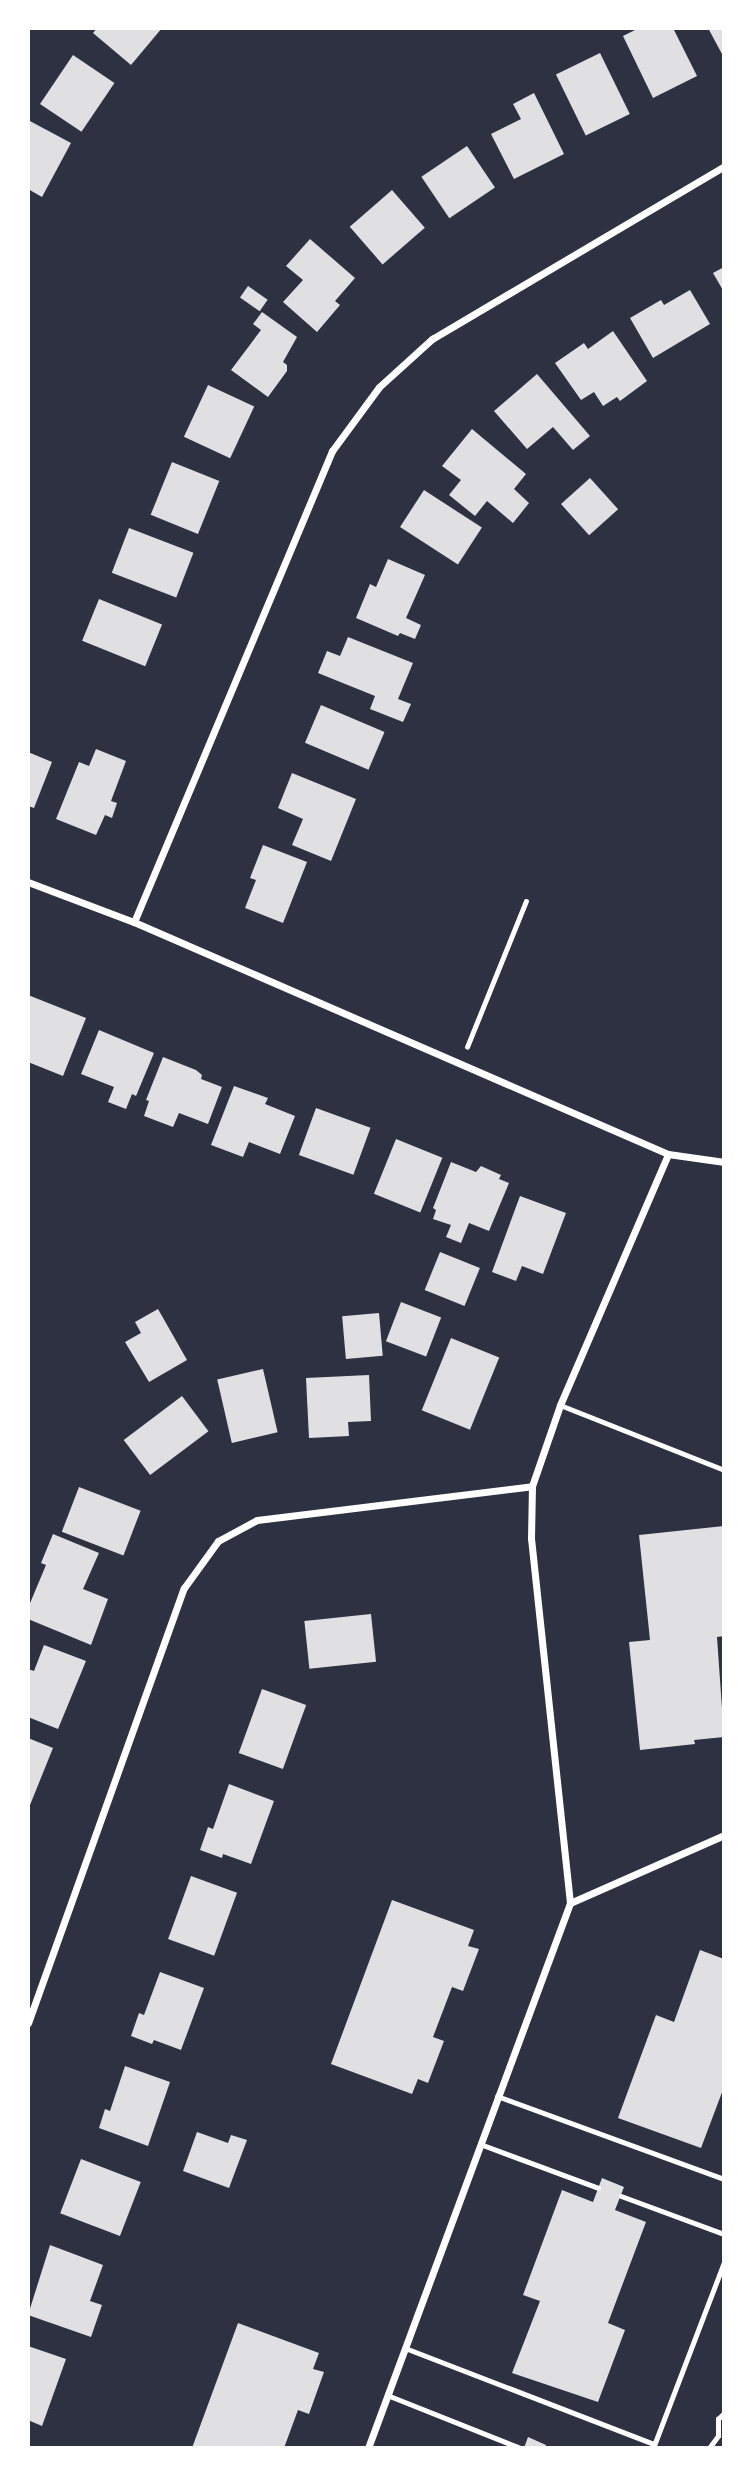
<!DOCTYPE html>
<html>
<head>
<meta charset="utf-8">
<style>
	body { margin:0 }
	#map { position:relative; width:752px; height:2476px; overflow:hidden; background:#2d3142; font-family:"Asap Condensed",sans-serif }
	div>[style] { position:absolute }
	.building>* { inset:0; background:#e0e0e3; transform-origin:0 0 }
	.path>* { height:4.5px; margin:-2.25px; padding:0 2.25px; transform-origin:2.25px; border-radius:2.25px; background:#fff }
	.service>* { height:5px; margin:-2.5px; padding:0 2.5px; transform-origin:2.5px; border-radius:2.5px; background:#fff }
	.minor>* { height:7px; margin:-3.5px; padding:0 3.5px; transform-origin:3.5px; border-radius:3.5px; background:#fff }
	span { translate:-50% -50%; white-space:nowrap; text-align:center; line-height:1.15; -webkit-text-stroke:7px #fff; paint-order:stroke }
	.frame { position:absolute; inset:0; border:30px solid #fff; pointer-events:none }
</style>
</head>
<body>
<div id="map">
	<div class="building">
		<i style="clip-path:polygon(97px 28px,162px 28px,131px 65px,93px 33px)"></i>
		<i style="clip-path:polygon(639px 28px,673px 28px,697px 76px,653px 98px,623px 36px)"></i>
		<i style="clip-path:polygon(708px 28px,724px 28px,724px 53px,722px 54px)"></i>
		<i style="left:600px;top:53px;width:68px;height:49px;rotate:64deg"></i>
		<i style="left:73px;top:55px;width:50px;height:59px;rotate:34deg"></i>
		<i style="clip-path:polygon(534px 93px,564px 154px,514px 179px,491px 134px,521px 119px,513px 104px)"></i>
		<i style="clip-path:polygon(28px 120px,71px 143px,42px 197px,28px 189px)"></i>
		<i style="left:467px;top:146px;width:50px;height:55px;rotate:56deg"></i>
		<i style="left:392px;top:190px;width:50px;height:56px;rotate:49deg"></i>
		<i style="clip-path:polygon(310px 239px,355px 278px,335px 301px,340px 305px,317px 332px,283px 302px,303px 280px,286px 266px)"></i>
		<i style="clip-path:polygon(724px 267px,724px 292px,713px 273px)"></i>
		<i style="left:248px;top:286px;width:24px;height:14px;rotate:35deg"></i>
		<i style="clip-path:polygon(690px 290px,710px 324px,653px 358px,630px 318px,661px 300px,664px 305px)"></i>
		<i style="clip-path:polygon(262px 312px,297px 337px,283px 362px,287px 365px,287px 371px,268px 397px,231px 370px,261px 330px,253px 324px)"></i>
		<i style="clip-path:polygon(613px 331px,647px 381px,620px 401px,617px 397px,603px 406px,594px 392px,581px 400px,555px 363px,584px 343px,588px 349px)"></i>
		<i style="clip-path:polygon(537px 374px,590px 436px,573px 450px,553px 427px,527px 449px,494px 411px)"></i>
		<i style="left:208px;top:385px;width:51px;height:57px;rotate:25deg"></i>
		<i style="clip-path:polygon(472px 429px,526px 474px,514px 489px,529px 503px,513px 523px,487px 501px,475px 516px,449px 495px,461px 480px,442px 466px)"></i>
		<i style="left:172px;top:462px;width:51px;height:57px;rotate:22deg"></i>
		<i style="left:590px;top:478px;width:42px;height:39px;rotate:48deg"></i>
		<i style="left:424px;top:490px;width:69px;height:44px;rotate:33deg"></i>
		<i style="left:129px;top:528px;width:69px;height:48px;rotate:21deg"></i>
		<i style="clip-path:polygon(388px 559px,425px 575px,406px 618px,421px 625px,415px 639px,400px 633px,398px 636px,356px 618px,370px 584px,376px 587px)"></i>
		<i style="left:99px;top:599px;width:68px;height:45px;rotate:22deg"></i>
		<i style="clip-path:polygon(348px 637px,413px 663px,398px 699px,411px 704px,403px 722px,370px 709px,375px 696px,318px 673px,327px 651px,340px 656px)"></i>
		<i style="left:321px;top:705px;width:69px;height:41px;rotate:23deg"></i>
		<i style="clip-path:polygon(96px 749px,126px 761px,111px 801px,117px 803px,112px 818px,105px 815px,96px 835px,56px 819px,79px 762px,89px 766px)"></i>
		<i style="clip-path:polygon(28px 752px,52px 762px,34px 808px,28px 806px)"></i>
		<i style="clip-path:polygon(292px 773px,356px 799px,331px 861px,292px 845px,303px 819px,278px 808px)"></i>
		<i style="clip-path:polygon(263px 845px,307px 862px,283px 923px,245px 908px,256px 880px,250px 878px)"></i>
		<i style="clip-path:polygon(28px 995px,86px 1018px,63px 1076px,28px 1062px)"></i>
		<i style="clip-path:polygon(99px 1030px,154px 1053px,136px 1096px,132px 1094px,126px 1109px,108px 1102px,114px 1087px,81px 1074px)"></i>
		<i style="clip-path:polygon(163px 1057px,196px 1070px,202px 1075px,201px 1079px,222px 1087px,208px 1124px,179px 1113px,173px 1127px,144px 1116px,149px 1101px,146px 1100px)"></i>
		<i style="clip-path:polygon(234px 1086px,268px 1098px,265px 1104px,295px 1116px,280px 1154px,249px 1142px,243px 1157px,211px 1145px)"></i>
		<i style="left:316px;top:1108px;width:58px;height:50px;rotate:20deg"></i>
		<i style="left:396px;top:1139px;width:50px;height:59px;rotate:22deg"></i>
		<i style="clip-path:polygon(451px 1162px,476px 1172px,481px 1166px,501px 1175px,499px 1179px,509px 1183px,489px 1231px,469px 1223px,461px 1243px,446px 1237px,451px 1225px,433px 1219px,436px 1210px,433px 1208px)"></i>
		<i style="clip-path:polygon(520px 1196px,566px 1213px,543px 1274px,522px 1266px,516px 1281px,492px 1272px)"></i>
		<i style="left:440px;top:1252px;width:43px;height:41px;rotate:22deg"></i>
		<i style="left:401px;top:1302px;width:43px;height:42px;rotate:21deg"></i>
		<i style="clip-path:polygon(158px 1309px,187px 1360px,149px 1382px,125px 1342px,141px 1333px,135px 1322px)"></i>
		<i style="left:379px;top:1313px;width:43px;height:37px;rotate:85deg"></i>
		<i style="left:451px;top:1338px;width:52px;height:78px;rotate:22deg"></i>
		<i style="left:263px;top:1369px;width:65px;height:47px;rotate:77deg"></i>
		<i style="clip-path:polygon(369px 1375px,371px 1421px,348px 1422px,349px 1436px,309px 1438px,306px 1378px)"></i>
		<i style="left:182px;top:1396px;width:44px;height:73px;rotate:53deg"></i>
		<i style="left:79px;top:1487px;width:66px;height:48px;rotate:21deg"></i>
		<i style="clip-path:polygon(724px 1526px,724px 1636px,717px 1637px,724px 1737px,694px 1740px,695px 1744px,640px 1750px,629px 1642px,650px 1640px,639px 1535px)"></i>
		<i style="clip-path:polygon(53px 1534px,99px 1553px,83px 1589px,108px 1599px,91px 1645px,28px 1619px,28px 1608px,46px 1565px,41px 1563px)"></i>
		<i style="left:371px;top:1614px;width:48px;height:67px;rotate:84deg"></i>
		<i style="clip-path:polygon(44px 1645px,86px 1661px,58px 1729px,28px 1717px,28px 1669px,34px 1671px)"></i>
		<i style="left:262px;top:1689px;width:47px;height:68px;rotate:20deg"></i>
		<i style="clip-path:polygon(28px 1738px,53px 1748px,28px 1810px)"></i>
		<i style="clip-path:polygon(229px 1784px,274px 1801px,251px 1864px,223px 1854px,222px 1858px,200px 1850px,208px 1827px,213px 1829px)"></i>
		<i style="left:191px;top:1876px;width:49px;height:67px;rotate:20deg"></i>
		<i style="clip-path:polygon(392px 1900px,474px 1930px,468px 1946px,479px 1949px,463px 1991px,452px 1987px,433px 2037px,444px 2041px,428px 2083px,418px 2079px,412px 2094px,331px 2064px)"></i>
		<i style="clip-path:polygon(700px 1950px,724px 1959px,724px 2087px,701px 2148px,618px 2118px,656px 2015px,674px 2022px)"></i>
		<i style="clip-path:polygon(160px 1972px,204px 1988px,181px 2050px,154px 2040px,152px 2044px,131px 2036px,139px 2013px,144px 2015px)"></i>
		<i style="clip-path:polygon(125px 2066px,170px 2082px,148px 2146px,99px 2128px,105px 2109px,110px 2111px)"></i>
		<i style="clip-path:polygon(197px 2132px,228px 2143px,231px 2135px,247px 2140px,229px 2188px,183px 2171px)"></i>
		<i style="left:81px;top:2159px;width:64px;height:58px;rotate:21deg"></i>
		<i style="clip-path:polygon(602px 2178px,624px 2187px,615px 2210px,646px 2222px,608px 2323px,625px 2330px,598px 2402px,512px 2373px,540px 2301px,523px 2295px,562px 2190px,593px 2202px)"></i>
		<i style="clip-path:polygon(50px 2245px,103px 2265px,90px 2301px,102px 2305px,91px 2337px,28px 2315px)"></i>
		<i style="clip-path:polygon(238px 2323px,319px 2353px,313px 2369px,324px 2372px,309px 2414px,298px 2410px,284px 2448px,192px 2448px)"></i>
		<i style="clip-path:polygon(28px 2346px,66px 2359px,42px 2426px,28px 2420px)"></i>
		<i style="clip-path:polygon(528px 2437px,546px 2445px,545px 2448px,524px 2448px)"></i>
	</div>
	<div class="path">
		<i style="left:467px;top:1047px;width:157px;rotate:-68deg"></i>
		<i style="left:709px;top:2448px;width:15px;rotate:-53deg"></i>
		<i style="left:718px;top:2436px;width:17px;rotate:-90deg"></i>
		<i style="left:718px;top:2419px;width:8px;rotate:-45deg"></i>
	</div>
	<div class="service">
		<i style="left:560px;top:1405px;width:176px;rotate:21.6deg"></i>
		<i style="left:497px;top:2096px;width:242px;rotate:20.1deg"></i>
		<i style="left:480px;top:2144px;width:126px;rotate:20.4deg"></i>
		<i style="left:621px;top:2196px;width:110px;rotate:20.3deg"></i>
		<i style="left:405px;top:2348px;width:267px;rotate:21.1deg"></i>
		<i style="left:387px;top:2395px;width:143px;rotate:21.7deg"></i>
		<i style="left:653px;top:2448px;width:199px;rotate:-69.1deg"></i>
	</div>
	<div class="minor">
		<i style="left:28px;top:882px;width:113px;rotate:20.7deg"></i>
		<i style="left:134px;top:922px;width:582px;rotate:23.48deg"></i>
		<i style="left:668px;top:1154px;width:57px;rotate:8.1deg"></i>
		<i style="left:134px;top:922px;width:511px;rotate:-67.2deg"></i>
		<i style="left:332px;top:451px;width:79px;rotate:-53.7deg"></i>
		<i style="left:379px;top:387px;width:72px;rotate:-42.2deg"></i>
		<i style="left:432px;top:339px;width:339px;rotate:-30.6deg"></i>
		<i style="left:570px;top:1903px;width:168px;rotate:-23.8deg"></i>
		<i style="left:28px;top:2023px;width:462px;rotate:-70.3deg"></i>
		<i style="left:184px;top:1588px;width:58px;rotate:-54.1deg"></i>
		<i style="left:218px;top:1541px;width:44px;rotate:-28.3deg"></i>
		<i style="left:257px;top:1520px;width:277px;rotate:-7deg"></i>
		<i style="left:368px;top:2448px;width:581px;rotate:-69.66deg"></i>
		<i style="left:570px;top:1903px;width:367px;rotate:-96.1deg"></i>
		<i style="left:531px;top:1538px;width:52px;rotate:-88.9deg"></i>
		<i style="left:532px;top:1486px;width:86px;rotate:-70.9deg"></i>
		<i style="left:560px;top:1405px;width:273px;rotate:-66.7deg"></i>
	</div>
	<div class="frame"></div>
</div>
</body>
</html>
